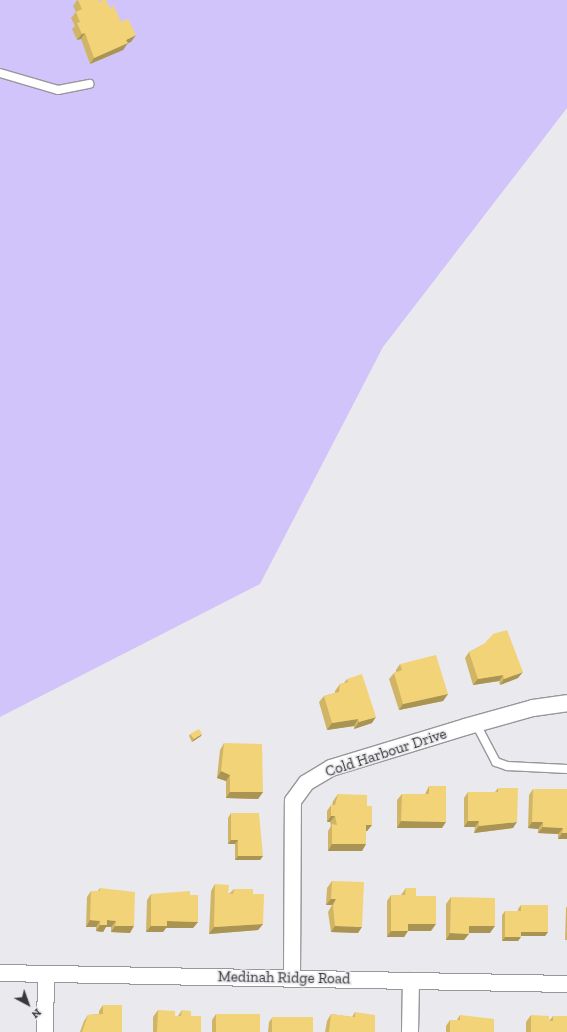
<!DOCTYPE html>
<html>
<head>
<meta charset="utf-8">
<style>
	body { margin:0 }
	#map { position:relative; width:567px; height:1032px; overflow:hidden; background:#eae9ed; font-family:"Zilla Slab",serif }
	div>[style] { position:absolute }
	.green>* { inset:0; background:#d1c4fa }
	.roads { filter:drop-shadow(1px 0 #98979b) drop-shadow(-1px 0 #98979b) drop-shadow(0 1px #98979b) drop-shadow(0 -1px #98979b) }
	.service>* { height:8px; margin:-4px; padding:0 4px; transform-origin:4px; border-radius:4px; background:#fff }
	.minor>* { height:16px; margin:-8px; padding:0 8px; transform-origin:8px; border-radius:8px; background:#fff }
	.wall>* { inset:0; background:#d0b567 }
	.shaded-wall>* { inset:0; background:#a99454 }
	.building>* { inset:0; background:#f2d378; transform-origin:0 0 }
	span { translate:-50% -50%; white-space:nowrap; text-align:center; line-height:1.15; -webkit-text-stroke:3px #eae9ed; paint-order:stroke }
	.street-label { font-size:15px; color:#383839 }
	.north { position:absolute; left:8px; top:984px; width:40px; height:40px; -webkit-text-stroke:3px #eae9ed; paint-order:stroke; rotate:139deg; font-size:11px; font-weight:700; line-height:16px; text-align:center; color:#383839 }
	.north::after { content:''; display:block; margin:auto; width:14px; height:18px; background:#383839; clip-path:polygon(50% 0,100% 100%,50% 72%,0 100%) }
</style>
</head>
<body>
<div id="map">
	<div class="green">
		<i style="clip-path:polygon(0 0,567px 0,567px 108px,383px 347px,260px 584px,0 717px)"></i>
	</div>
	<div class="roads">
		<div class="service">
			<i style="left:0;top:73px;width:60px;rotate:16.3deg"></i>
			<i style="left:58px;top:90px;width:32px;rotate:-11deg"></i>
			<i style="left:476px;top:724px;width:43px;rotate:62.2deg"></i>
			<i style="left:496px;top:762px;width:12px;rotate:20deg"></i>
			<i style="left:507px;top:766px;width:60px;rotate:2.9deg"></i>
		</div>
		<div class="minor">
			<i style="left:0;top:973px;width:567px;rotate:1.11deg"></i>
			<i style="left:292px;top:978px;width:177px;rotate:-89.7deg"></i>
			<i style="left:293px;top:801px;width:22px;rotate:-54deg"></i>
			<i style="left:306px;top:783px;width:29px;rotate:-31deg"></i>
			<i style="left:331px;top:768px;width:140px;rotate:-17deg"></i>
			<i style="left:465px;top:727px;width:71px;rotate:-15.6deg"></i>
			<i style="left:533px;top:708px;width:34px;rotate:-8deg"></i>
			<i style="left:45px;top:1032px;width:58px;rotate:-89deg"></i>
			<i style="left:410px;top:1032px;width:51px;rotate:-88.9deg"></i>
		</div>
	</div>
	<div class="wall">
		<i style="clip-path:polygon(77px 0,98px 0,99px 2px,110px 8px,121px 22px,131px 42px,127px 43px,123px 50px,90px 64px,81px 39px,77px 40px,72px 29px,75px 26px,71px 18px,76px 12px,73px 6px)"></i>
		<i style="clip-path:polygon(484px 644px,518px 678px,500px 685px,499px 681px,473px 685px,465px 658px,469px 652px)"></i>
		<i style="clip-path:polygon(400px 664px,448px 694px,443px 701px,399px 710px,389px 679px,394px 673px,396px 672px,396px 670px)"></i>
		<i style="clip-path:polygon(347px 679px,372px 723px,354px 729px,354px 726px,327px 730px,319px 702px,324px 696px,335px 693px,335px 691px,340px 684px,344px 683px)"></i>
		<i style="clip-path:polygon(190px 734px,201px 736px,192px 742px,189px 736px)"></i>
		<i style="clip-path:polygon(224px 743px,263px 792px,258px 799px,226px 798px,226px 781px,217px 778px,220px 750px)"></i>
		<i style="clip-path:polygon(429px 786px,442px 828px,397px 828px,397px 800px,402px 794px,425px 794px)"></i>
		<i style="clip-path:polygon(498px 788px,513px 828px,474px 833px,475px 827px,464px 827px,464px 798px,468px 792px,495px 792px)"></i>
		<i style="clip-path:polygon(533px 789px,567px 789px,567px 839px,558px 839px,558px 834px,538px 833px,538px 829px,528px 828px,529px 795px)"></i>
		<i style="clip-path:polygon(338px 794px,367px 806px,372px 825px,367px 831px,366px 831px,366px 844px,362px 851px,328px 851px,328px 831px,331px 826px,330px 822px,327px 822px,327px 811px,331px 805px,332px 805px,333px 801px)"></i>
		<i style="clip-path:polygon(231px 813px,263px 856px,260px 860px,235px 860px,235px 844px,228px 844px,228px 818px)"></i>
		<i style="clip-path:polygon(332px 881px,358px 933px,331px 932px,328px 912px,332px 905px,326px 905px,327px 888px)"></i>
		<i style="clip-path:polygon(215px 884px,228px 893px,230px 893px,234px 889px,253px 894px,263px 924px,258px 930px,209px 934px,211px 891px)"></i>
		<i style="clip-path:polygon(100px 888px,130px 933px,111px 932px,111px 927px,106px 927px,103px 932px,96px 931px,96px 927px,86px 927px,87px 897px,91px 891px,98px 891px)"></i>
		<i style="clip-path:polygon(406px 888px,416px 896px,431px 931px,408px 931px,404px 937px,387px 937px,387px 901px,391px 895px,401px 895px)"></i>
		<i style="clip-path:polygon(151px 894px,190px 895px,198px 922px,193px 928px,166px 928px,163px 932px,146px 932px,147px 900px)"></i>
		<i style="clip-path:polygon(451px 897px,490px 933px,469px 933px,464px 940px,446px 940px,446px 904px)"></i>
		<i style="clip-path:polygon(521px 905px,548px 932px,545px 936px,521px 936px,518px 941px,502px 941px,502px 915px,505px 911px,518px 911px,518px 909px)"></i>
		<i style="clip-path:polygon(567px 906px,567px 940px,565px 940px,566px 908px)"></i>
		<i style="clip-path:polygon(103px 1005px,122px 1032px,80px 1032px,84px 1021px,88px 1015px,99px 1014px,99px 1011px)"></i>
		<i style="clip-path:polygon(158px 1010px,175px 1016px,178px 1016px,182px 1010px,191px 1016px,201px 1032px,153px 1032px,153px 1017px)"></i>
		<i style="clip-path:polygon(355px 1012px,375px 1032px,325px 1032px,327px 1021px,331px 1014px,352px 1017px)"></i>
		<i style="clip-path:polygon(216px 1014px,260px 1032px,212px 1032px,212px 1020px)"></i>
		<i style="clip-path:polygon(460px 1015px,494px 1032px,446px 1032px,446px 1026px,450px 1020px,457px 1020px)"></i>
		<i style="clip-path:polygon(531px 1015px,549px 1021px,553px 1016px,567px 1032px,526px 1032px,526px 1022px)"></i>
		<i style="clip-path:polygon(272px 1018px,313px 1032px,268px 1032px,269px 1022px)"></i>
	</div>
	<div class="shaded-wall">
		<i style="clip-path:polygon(85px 33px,81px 39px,77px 40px,82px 34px)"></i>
		<i style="clip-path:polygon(136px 35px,131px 42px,121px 46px,126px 40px)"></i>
		<i style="clip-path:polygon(128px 43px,123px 50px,90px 64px,94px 58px)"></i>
		<i style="clip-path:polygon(523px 672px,518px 678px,500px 685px,504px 679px)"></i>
		<i style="clip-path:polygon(503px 675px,499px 681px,473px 685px,478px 679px)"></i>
		<i style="clip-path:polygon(448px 694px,443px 701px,399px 710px,403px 704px)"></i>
		<i style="clip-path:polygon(376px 717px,372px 723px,354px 729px,359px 722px)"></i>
		<i style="clip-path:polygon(358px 719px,354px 726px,327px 730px,332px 723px)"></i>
		<i style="clip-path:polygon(202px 734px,201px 736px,192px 742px,194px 739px)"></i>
		<i style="clip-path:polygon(221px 771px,230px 775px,226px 781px,217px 778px)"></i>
		<i style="clip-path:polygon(230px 792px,263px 792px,258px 799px,226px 798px)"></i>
		<i style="clip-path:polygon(331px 816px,335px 816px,330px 822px,327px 822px)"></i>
		<i style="clip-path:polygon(401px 821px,446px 822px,442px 828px,397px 828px)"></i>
		<i style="clip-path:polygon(468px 821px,479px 821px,475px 827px,464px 827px)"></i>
		<i style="clip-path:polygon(517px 822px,513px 828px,474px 833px,479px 826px)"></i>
		<i style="clip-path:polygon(532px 822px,543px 822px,538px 829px,528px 828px)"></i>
		<i style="clip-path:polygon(366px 825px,372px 825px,367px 831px,362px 832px)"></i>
		<i style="clip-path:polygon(543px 827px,563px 828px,558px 834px,538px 833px)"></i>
		<i style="clip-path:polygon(562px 833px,567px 833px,567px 839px,558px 839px)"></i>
		<i style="clip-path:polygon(231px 840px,238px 840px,235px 844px,228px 844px)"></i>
		<i style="clip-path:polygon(332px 844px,366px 844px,362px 851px,328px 851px)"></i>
		<i style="clip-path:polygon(238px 856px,263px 856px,260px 860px,235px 860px)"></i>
		<i style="clip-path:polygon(331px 899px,336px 899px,332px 905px,326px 905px)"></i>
		<i style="clip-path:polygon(90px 920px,100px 921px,96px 927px,86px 927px)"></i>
		<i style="clip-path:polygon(107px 920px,116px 921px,111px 927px,106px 927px,103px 932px,96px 931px,100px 925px)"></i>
		<i style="clip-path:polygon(167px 921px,198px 922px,193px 928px,166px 928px,163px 932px,146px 932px,151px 926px)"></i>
		<i style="clip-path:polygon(263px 924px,258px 930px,209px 934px,214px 927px)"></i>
		<i style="clip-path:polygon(408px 924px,436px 924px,431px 931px,404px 931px)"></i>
		<i style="clip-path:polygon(115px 926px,134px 926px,130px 933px,111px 932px)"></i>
		<i style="clip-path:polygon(335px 926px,362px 927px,358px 933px,331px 932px)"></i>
		<i style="clip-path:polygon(469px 926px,495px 926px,490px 933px,464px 933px)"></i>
		<i style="clip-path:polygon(391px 931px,408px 931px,404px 937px,387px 937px)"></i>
		<i style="clip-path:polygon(521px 932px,548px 932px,545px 936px,518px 936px)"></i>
		<i style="clip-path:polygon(450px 933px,469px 934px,464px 940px,446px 940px)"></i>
		<i style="clip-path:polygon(505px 937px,521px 937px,518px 941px,502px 941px)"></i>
	</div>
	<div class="building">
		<i style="clip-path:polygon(78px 0,98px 0,99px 2px,103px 0,106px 0,110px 8px,114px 6px,121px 22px,128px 19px,136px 35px,126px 40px,128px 43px,94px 58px,85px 33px,82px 34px,77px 23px,80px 22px,76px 12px,82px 9px)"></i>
		<i style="clip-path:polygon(507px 630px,523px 672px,504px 679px,503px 675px,478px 679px,469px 652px,484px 644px,493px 634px)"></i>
		<i style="clip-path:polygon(436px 655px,448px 694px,403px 704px,394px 673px,402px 670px,400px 664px)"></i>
		<i style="clip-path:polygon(362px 674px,376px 717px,359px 722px,358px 719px,332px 723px,324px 696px,339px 692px,340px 684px,348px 682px,347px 679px)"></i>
		<i style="clip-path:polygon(199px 729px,202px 734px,194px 739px,190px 734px)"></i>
		<i style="clip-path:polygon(224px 743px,262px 744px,263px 792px,230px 792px,230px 775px,221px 771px)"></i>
		<i style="clip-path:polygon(429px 786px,446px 786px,446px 822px,401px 821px,402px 794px,429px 794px)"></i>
		<i style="clip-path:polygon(498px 788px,518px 788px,517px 822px,479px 826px,479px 821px,468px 821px,468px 792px,498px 792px)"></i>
		<i style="clip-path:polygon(533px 789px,567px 789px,567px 833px,562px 833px,563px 828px,543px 827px,543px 822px,532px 822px)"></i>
		<i style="clip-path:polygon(338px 794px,367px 795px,367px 806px,372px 806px,372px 825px,366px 825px,366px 844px,332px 844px,332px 824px,337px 825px,335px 816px,331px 816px,331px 805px,335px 805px)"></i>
		<i style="clip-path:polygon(231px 813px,259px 813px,263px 856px,238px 856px,238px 840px,231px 840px)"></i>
		<i style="clip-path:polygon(332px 881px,364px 882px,362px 927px,335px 926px,333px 906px,336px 899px,331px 899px)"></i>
		<i style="clip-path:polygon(215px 884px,229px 885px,228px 893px,233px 894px,234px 889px,253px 889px,253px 894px,264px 894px,263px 924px,214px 927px)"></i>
		<i style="clip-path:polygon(100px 888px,135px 892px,134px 926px,115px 926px,116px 921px,107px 920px,107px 925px,100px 925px,100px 921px,90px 920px,91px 891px,100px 891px)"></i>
		<i style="clip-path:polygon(406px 888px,416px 888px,416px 896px,436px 896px,436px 924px,408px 924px,408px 931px,391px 931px,391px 895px,405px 895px)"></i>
		<i style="clip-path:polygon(190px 891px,190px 895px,198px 895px,198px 922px,167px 921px,167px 926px,151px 926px,151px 894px)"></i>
		<i style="clip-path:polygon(451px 897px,495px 898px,495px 926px,469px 926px,469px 934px,450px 933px)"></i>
		<i style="clip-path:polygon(521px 905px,548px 905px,548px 932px,521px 932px,521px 937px,505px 937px,505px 911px,521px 911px)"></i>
		<i style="clip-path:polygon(103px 1005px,122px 1005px,122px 1032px,82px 1032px,88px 1015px,103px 1014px)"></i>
		<i style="clip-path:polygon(158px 1010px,175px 1011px,175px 1016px,181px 1016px,182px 1010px,191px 1011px,191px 1016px,201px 1016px,201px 1032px,157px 1032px)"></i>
		<i style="clip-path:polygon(355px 1012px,375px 1015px,375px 1032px,329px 1032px,331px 1014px,355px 1017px)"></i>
		<i style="left:216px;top:1014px;width:44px;height:18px"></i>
		<i style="clip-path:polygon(460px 1015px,494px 1019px,494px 1032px,450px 1032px,450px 1020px,460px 1020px)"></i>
		<i style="clip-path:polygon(531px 1015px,549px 1016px,549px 1021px,553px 1021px,553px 1016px,567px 1016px,567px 1032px,531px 1032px)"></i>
		<i style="left:313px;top:1017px;width:15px;height:41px;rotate:90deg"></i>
	</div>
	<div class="street-label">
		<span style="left:386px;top:753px;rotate:-18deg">Cold Harbour Drive</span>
		<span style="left:284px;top:978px;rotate:1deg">Medinah Ridge Road</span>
	</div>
	<div class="north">N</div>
</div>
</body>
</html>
